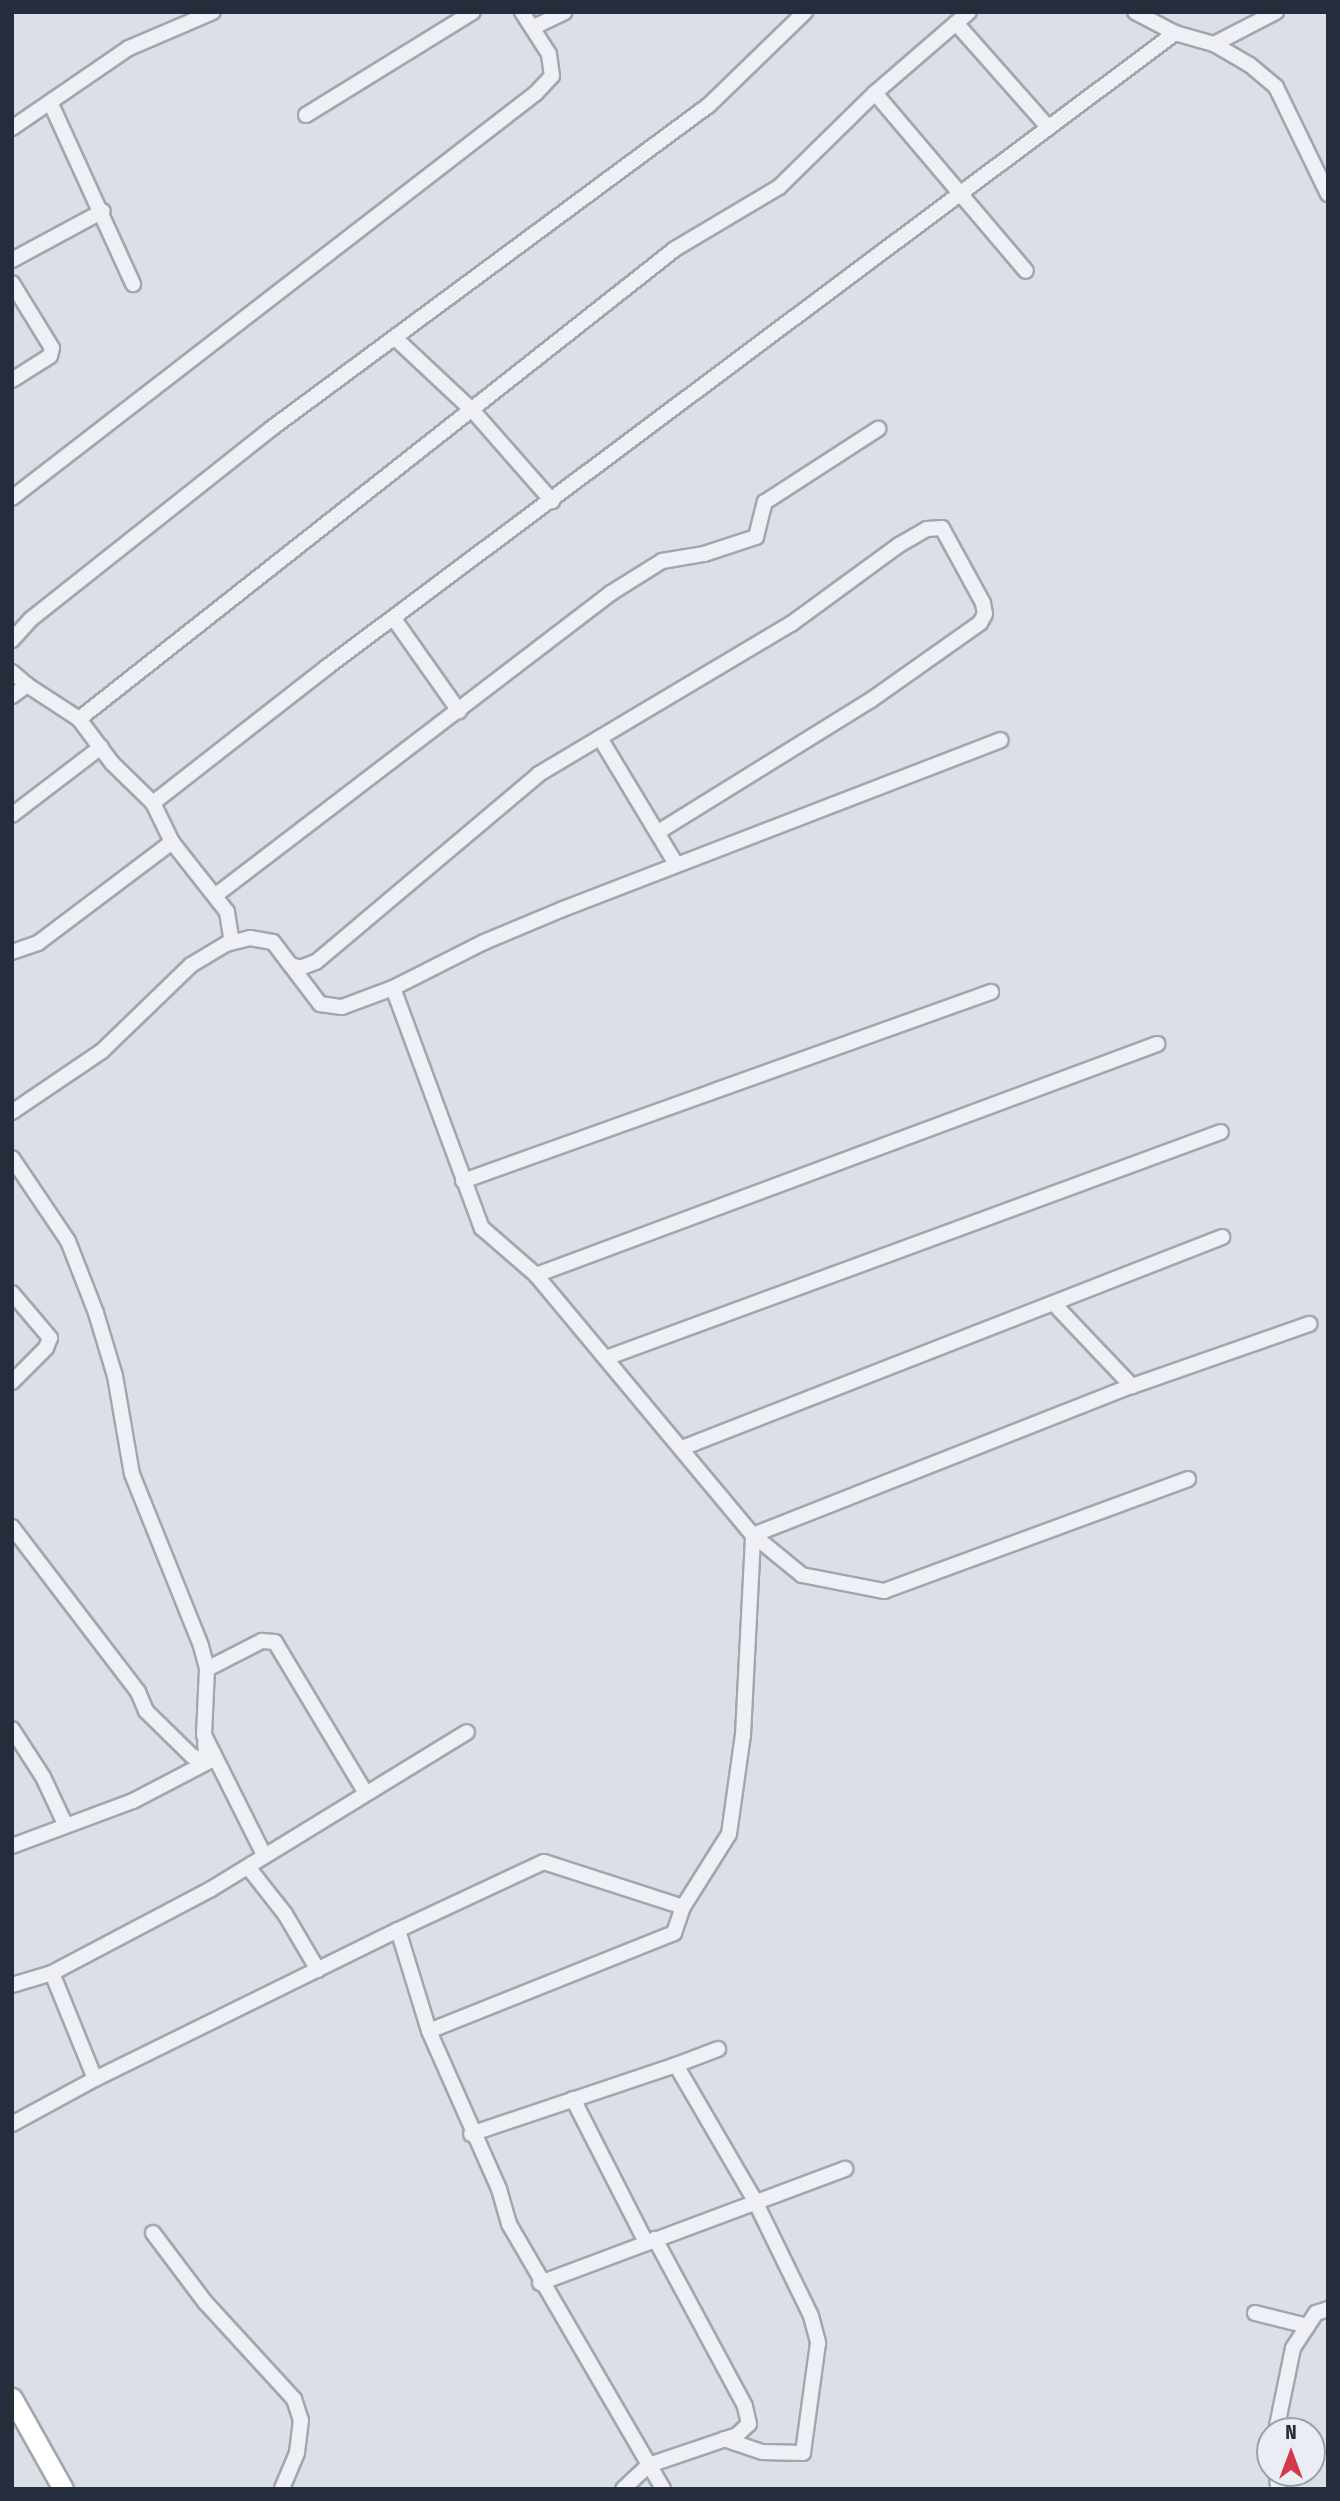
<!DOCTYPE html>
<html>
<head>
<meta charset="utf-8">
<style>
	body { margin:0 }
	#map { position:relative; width:1340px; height:2501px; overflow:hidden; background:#dbdfe6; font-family:"Fira Sans Condensed",sans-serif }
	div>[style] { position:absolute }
	.roads { filter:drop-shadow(2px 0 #a1a6b0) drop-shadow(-2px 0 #a1a6b0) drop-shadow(0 2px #a1a6b0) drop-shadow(0 -2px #a1a6b0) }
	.minor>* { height:14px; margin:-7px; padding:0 7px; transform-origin:7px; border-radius:7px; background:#eef0f5 }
	.major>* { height:19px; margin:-9.5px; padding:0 9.5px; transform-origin:9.5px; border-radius:9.5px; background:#fff }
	span { translate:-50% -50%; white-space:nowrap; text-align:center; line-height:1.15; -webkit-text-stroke:7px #eaeef4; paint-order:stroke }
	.frame { position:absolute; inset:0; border:14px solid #252d3d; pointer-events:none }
	.north { position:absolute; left:1256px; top:2417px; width:70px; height:70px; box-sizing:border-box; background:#eaeef4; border:2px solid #9ba1ab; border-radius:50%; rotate:0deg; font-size:19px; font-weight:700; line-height:28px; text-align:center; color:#252d3d }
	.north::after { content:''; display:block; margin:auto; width:24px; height:32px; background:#d3384b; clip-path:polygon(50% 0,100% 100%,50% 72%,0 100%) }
</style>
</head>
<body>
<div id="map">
	<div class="roads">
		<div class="minor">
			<i style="left:1135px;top:12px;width:45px;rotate:27.7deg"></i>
			<i style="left:1175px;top:33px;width:41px;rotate:15.8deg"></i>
			<i style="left:1214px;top:44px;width:42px;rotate:30.3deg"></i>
			<i style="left:1250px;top:65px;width:34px;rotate:40deg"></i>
			<i style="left:1276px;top:87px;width:119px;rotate:64.1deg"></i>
			<i style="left:956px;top:23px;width:140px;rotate:48.5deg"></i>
			<i style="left:534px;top:27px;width:34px;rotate:-26deg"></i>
			<i style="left:1214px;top:44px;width:70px;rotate:-27.3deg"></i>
			<i style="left:875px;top:93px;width:233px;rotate:49.7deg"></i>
			<i style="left:51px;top:104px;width:198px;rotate:65.5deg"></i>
			<i style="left:306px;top:115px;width:196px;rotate:-31.7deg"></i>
			<i style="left:12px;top:128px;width:142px;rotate:-34.4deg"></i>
			<i style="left:129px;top:48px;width:91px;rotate:-23.2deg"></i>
			<i style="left:12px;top:260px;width:103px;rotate:-28.3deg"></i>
			<i style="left:12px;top:283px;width:76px;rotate:58.4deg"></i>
			<i style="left:52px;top:348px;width:8px;rotate:104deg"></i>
			<i style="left:50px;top:356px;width:45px;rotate:147.7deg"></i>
			<i style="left:395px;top:338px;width:107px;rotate:43.1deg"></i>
			<i style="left:473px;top:411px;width:120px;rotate:48.7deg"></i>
			<i style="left:12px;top:498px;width:662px;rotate:-37.7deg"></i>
			<i style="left:536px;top:93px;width:23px;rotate:-47deg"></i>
			<i style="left:552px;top:76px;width:22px;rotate:-98deg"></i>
			<i style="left:549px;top:54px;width:50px;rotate:-122.7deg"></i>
			<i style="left:394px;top:619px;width:113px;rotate:54.8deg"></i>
			<i style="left:12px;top:640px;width:28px;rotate:-48deg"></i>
			<i style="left:31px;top:619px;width:308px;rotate:-38.4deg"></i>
			<i style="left:272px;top:428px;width:543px;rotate:-36.47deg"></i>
			<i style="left:709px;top:105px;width:134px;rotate:-44.1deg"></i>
			<i style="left:12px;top:672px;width:20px;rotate:41deg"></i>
			<i style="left:12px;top:696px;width:19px;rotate:-36deg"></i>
			<i style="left:27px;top:685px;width:62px;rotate:33.2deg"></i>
			<i style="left:79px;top:719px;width:55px;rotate:53.1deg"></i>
			<i style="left:112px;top:763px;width:57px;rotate:44.3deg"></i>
			<i style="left:153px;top:803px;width:43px;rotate:64deg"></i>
			<i style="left:79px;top:719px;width:759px;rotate:-38.26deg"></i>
			<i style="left:675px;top:249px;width:121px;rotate:-30.8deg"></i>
			<i style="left:779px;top:187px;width:134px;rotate:-44.4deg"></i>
			<i style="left:875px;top:93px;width:124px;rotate:-40.8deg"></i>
			<i style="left:600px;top:738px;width:147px;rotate:58.9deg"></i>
			<i style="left:153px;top:803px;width:221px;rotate:-38deg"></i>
			<i style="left:327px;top:667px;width:1059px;rotate:-36.78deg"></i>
			<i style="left:12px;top:815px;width:112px;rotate:-37.4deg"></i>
			<i style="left:216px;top:895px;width:497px;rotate:-37.4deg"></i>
			<i style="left:611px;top:593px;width:60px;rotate:-32.1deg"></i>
			<i style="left:662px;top:561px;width:43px;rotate:-9.5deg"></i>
			<i style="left:704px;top:554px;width:55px;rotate:-18.1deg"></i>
			<i style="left:756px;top:537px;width:36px;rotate:-76deg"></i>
			<i style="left:765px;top:502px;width:135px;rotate:-32.9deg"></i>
			<i style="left:12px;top:952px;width:28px;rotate:-19deg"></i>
			<i style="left:38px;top:943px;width:168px;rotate:-37deg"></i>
			<i style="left:172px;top:842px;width:89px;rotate:51.8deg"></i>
			<i style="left:227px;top:912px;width:30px;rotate:81deg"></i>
			<i style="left:291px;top:965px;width:9px;rotate:18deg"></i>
			<i style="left:300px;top:968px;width:17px;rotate:-21deg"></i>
			<i style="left:316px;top:962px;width:292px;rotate:-40.1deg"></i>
			<i style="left:539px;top:774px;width:293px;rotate:-30.8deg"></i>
			<i style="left:791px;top:624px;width:134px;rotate:-36.2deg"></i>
			<i style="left:899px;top:545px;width:32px;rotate:-30deg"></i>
			<i style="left:927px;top:529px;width:15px;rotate:-4deg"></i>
			<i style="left:942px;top:528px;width:85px;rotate:61.3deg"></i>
			<i style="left:983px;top:603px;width:11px;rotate:80deg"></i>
			<i style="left:985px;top:614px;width:10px;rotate:119deg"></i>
			<i style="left:980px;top:623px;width:133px;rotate:144.8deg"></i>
			<i style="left:871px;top:700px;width:248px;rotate:148.2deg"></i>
			<i style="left:393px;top:988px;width:256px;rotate:69.7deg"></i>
			<i style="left:482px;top:1228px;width:72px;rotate:41deg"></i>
			<i style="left:536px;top:1275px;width:339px;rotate:50.2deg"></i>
			<i style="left:753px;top:1535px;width:63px;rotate:39.2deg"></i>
			<i style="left:802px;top:1575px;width:84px;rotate:11deg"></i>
			<i style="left:884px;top:1591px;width:324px;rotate:-20.2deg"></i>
			<i style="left:12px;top:1112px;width:109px;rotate:-34.1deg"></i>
			<i style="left:102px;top:1051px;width:124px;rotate:-44deg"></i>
			<i style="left:191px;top:965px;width:41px;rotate:-31deg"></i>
			<i style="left:226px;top:944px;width:25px;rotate:-14deg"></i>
			<i style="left:250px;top:938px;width:23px;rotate:10deg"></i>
			<i style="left:273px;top:942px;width:78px;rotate:52.8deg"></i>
			<i style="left:320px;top:1004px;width:22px;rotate:8deg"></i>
			<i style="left:342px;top:1007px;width:54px;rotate:-20.4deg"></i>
			<i style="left:393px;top:988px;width:102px;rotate:-26.8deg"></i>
			<i style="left:484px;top:942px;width:86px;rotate:-22.7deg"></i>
			<i style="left:563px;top:909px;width:469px;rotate:-21.1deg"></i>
			<i style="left:12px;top:1158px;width:100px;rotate:56deg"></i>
			<i style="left:68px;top:1241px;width:77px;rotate:68.7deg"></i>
			<i style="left:96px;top:1313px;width:66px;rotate:73.2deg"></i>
			<i style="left:115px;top:1376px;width:99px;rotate:80.2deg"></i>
			<i style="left:132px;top:1474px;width:185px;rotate:68.1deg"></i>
			<i style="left:201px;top:1646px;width:24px;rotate:75deg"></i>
			<i style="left:207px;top:1669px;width:66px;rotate:92.6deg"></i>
			<i style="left:204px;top:1735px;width:134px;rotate:63.4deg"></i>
			<i style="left:463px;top:1181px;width:561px;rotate:-19.7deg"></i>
			<i style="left:536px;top:1275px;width:663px;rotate:-20.4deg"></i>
			<i style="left:12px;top:1293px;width:59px;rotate:49.8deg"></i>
			<i style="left:50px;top:1338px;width:11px;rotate:112deg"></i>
			<i style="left:46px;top:1348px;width:48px;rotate:135deg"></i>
			<i style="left:1055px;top:1305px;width:112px;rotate:46.5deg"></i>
			<i style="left:606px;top:1358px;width:655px;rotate:-20.18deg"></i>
			<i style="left:682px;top:1448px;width:580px;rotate:-21.34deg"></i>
			<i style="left:12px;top:1527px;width:208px;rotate:52.6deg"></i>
			<i style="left:138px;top:1692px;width:21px;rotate:67deg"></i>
			<i style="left:146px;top:1711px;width:64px;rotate:44.4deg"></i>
			<i style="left:192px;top:1756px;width:16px;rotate:22deg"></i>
			<i style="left:207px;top:1762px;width:19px;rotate:-96deg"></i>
			<i style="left:753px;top:1535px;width:407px;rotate:-21.5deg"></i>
			<i style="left:1132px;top:1386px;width:188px;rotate:-19.3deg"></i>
			<i style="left:207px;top:1669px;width:62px;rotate:-27deg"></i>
			<i style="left:262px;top:1641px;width:13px;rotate:4deg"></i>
			<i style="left:275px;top:1642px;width:175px;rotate:59deg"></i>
			<i style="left:12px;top:1729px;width:57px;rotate:57.1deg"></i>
			<i style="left:43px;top:1777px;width:52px;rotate:64.9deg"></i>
			<i style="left:12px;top:1846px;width:129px;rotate:-20.4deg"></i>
			<i style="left:133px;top:1801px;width:87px;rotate:-27.5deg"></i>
			<i style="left:248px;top:1867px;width:60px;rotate:51.8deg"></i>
			<i style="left:285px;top:1914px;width:65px;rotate:59.5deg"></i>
			<i style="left:398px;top:1930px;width:161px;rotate:-25deg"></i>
			<i style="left:544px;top:1862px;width:146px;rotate:17.9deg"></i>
			<i style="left:52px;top:1973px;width:180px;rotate:-27.8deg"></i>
			<i style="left:211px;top:1889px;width:300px;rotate:-31.5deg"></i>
			<i style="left:12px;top:1985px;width:42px;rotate:-16.7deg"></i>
			<i style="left:52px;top:1973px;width:114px;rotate:67.9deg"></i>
			<i style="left:429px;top:2031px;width:264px;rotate:-21.8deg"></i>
			<i style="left:674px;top:1933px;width:28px;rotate:-71deg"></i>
			<i style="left:683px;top:1907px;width:86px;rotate:-57.8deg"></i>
			<i style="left:729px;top:1834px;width:100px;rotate:-82deg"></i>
			<i style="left:743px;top:1735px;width:200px;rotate:-87.1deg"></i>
			<i style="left:676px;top:2065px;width:45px;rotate:-20.9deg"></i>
			<i style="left:573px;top:2099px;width:161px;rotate:63deg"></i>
			<i style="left:12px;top:2124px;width:94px;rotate:-28.5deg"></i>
			<i style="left:95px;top:2079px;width:338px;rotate:-26.2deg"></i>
			<i style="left:398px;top:1930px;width:106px;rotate:72.9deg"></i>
			<i style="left:429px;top:2031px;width:173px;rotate:66.1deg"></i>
			<i style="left:499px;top:2189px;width:36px;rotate:74deg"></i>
			<i style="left:509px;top:2224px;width:306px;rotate:59.8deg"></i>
			<i style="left:471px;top:2134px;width:216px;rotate:-18.6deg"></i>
			<i style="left:676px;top:2065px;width:157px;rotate:59.8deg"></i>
			<i style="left:755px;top:2201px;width:128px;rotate:64deg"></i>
			<i style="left:811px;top:2316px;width:28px;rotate:75deg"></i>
			<i style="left:818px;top:2343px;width:111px;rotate:97.8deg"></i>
			<i style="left:803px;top:2453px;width:41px;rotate:-178.6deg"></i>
			<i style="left:762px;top:2452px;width:40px;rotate:-161.1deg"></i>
			<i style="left:153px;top:2233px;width:86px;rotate:53deg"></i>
			<i style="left:205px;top:2302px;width:132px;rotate:47.5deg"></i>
			<i style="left:294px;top:2399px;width:22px;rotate:72deg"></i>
			<i style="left:301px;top:2420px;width:33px;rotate:97deg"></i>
			<i style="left:297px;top:2453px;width:39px;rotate:113deg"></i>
			<i style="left:540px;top:2283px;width:326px;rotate:-20.5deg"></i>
			<i style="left:1255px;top:2313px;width:54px;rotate:14deg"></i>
			<i style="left:1276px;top:2431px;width:85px;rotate:-78.4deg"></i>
			<i style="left:1293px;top:2348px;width:42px;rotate:-56.7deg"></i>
			<i style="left:1316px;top:2313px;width:13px;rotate:-18deg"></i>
			<i style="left:1277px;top:2473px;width:16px;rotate:86deg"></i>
			<i style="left:623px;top:2489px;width:35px;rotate:-43deg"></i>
			<i style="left:649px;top:2465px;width:93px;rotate:-18.8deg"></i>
			<i style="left:737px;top:2435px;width:16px;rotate:-43deg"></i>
			<i style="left:749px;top:2424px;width:18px;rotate:-103deg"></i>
			<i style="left:745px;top:2406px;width:190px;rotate:-118.3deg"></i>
		</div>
		<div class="major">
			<i style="left:12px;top:2398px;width:104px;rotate:60.7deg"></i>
		</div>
	</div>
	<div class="frame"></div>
	<div class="north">N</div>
</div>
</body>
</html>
